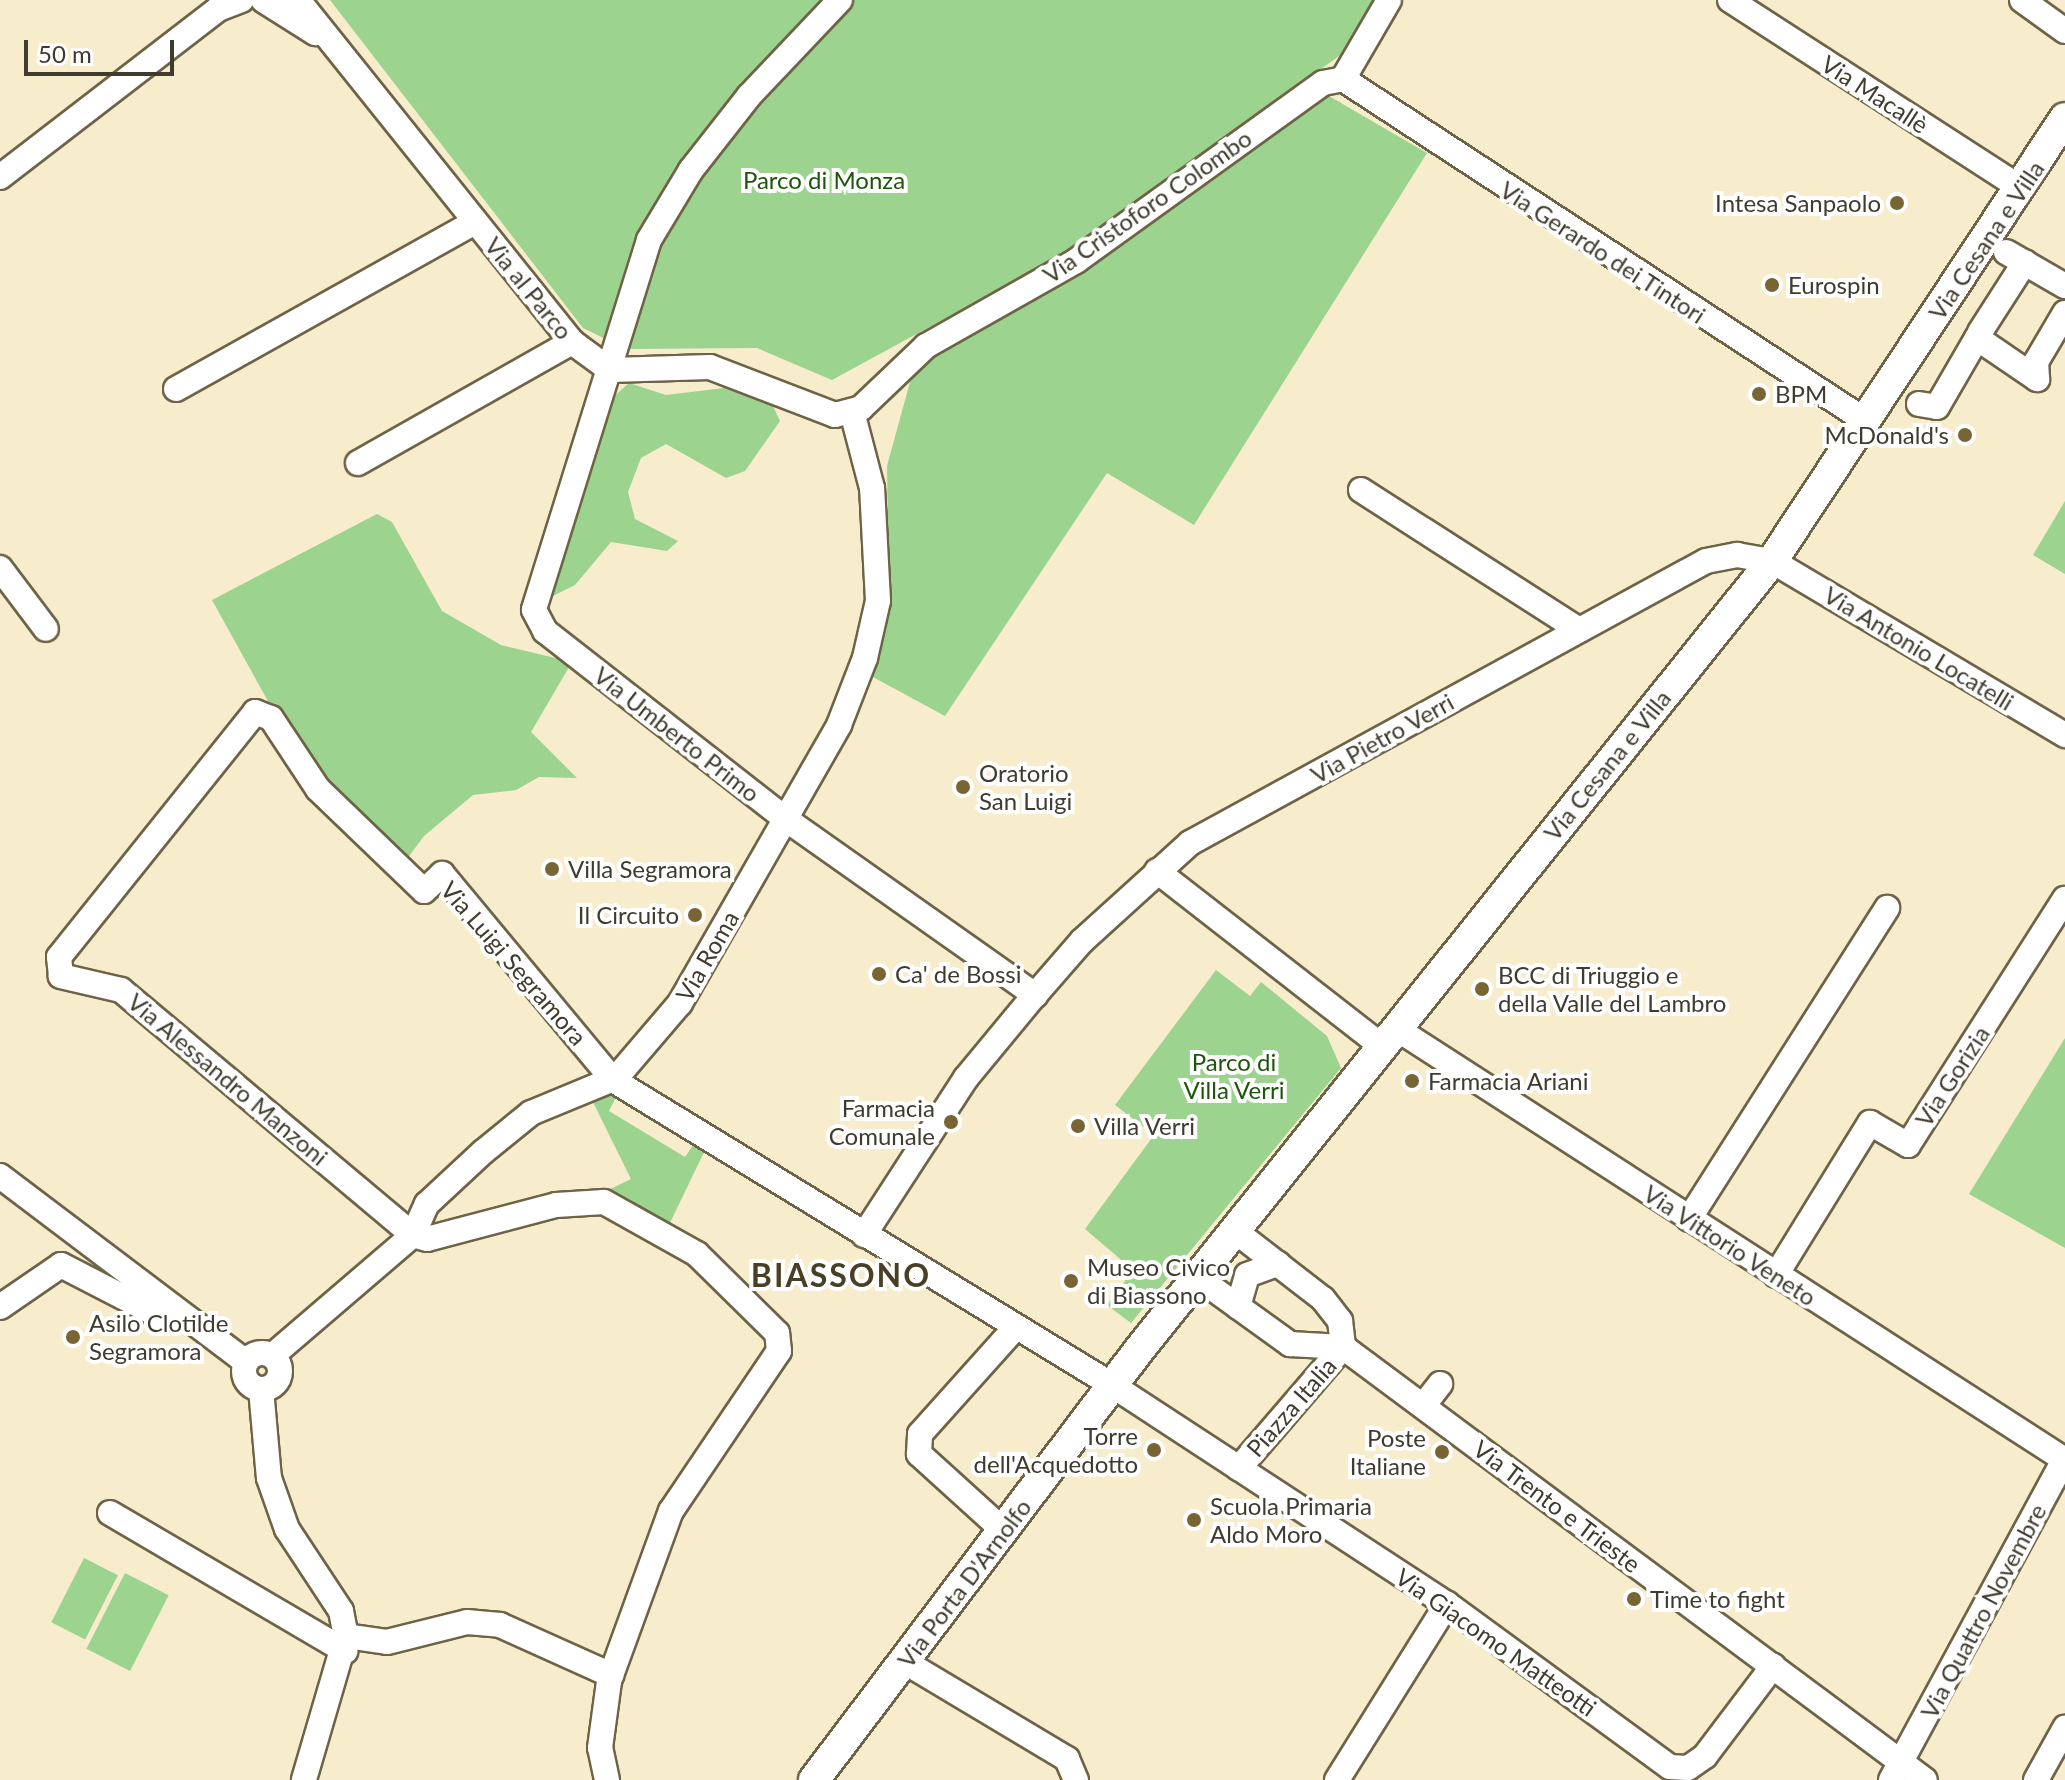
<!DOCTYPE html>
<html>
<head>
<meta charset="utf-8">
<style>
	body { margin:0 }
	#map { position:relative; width:2065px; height:1780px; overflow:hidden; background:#f7eccc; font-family:Lato,sans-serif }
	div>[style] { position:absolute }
	.green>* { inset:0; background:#9cd38f; transform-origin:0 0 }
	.roads { filter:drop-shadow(2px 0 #6e6347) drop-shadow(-2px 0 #6e6347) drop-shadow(0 2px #6e6347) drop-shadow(0 -2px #6e6347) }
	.minor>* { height:24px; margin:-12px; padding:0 12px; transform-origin:12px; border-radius:12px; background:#fff }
	.minor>.ring { margin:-12px; padding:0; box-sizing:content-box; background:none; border:24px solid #fff; border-radius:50% }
	.major>* { height:30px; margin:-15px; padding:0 15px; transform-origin:15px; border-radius:15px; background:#fff }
	.dots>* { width:22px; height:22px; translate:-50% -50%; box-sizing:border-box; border:4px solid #fff; border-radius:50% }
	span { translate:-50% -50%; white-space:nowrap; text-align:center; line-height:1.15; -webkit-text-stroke:8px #fff; paint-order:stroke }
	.street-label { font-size:24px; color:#3f3b2e }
	.park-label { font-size:24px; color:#1d550b }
	.poi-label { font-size:24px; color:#3f3b2e }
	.right { translate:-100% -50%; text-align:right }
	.left { translate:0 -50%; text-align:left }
	.district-label { font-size:32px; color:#493f24; font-weight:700; letter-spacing:2px }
	.scale { position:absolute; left:24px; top:40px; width:150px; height:36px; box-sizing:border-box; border:4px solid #3f3b2e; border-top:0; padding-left:10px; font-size:24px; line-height:28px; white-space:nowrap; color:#3f3b2e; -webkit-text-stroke:6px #fff; paint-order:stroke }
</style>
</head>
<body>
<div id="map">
	<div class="green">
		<i style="clip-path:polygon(330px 0,1379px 0,1350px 48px,1080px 245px,832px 380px,757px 348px,626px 349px,583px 328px)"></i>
		<i style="clip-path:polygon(1329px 96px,1427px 153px,1194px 525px,1107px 473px,945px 716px,871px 676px,889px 604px,887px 466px,910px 382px,929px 358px,1073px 278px)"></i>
		<i style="clip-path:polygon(629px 383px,666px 395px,724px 388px,772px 404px,780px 421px,745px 471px,726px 478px,666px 444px,641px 458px,628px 492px,635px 519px,678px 541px,667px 551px,611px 542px,575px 585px,549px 598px,611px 399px)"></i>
		<i style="clip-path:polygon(2065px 501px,2065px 574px,2033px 555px)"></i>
		<i style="clip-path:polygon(377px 514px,392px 522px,442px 611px,501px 645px,572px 662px,531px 732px,577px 778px,539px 777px,516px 790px,473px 795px,424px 836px,401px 867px,362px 845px,280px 723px,212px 600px)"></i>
		<i style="clip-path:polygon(1216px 970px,1250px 996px,1261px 982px,1327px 1036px,1341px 1068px,1131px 1323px,1107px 1305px,1133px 1270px,1085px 1229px,1154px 1135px,1115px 1105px)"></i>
		<i style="clip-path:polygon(2065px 1038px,2065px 1248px,1969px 1194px)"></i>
		<i style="clip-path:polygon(600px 1086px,616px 1097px,609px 1111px,685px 1157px,694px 1144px,705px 1150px,668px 1227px,598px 1195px,631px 1179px,588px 1092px)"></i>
		<i style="left:84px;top:1558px;width:38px;height:72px;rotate:27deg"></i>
		<i style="left:125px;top:1573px;width:49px;height:85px;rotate:27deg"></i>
	</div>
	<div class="roads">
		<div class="minor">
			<i style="left:263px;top:0;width:62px;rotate:32.4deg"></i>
			<i style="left:298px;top:0;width:438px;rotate:51.3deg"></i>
			<i style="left:572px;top:342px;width:47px;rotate:36.4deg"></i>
			<i style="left:610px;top:370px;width:100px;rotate:-1.7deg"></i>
			<i style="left:710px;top:367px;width:134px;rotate:21deg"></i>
			<i style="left:835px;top:415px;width:27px;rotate:-15deg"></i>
			<i style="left:861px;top:408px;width:90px;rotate:-43.6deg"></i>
			<i style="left:926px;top:346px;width:172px;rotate:-29.5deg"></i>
			<i style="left:1076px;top:261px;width:304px;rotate:-35.8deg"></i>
			<i style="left:1323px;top:83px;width:20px;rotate:-11deg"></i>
			<i style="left:840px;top:0;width:132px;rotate:133.5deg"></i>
			<i style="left:749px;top:96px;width:94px;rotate:128.1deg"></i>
			<i style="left:691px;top:170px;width:82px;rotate:121deg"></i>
			<i style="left:649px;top:240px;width:387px;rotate:107.3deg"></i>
			<i style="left:534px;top:610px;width:24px;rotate:62deg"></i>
			<i style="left:545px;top:631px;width:307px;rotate:38deg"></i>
			<i style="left:787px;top:820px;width:304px;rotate:35.2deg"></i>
			<i style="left:1035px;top:995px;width:72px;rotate:-49deg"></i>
			<i style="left:1082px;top:941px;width:146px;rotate:-42.2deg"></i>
			<i style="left:1190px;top:843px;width:588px;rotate:-28.66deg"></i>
			<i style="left:1706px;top:561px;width:32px;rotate:-11deg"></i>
			<i style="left:1737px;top:555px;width:36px;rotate:10deg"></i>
			<i style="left:1772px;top:561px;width:341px;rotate:30.7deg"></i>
			<i style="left:1730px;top:0;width:346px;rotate:32.9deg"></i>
			<i style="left:2022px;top:0;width:53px;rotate:35.8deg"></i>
			<i style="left:1343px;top:79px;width:625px;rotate:33.18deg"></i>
			<i style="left:1343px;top:79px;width:91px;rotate:-59.8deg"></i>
			<i style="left:0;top:177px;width:275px;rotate:-37.6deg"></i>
			<i style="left:218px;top:9px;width:25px;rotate:-21deg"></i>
			<i style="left:2006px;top:252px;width:68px;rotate:30deg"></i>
			<i style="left:1980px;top:332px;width:83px;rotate:-57.3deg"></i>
			<i style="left:176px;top:389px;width:342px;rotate:-29.2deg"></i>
			<i style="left:1919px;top:404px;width:18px;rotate:9deg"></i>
			<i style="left:1937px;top:407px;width:80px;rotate:-59.9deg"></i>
			<i style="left:1977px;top:338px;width:73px;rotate:34.3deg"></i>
			<i style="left:2037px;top:379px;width:17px;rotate:-93deg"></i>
			<i style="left:2036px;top:362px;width:57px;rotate:-59.4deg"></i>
			<i style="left:358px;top:463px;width:246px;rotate:-29.5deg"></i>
			<i style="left:1361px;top:490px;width:259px;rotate:32.7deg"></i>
			<i style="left:0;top:568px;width:76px;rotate:53deg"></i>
			<i style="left:1157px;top:871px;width:285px;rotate:37.9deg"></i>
			<i style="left:1397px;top:1029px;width:795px;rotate:32.83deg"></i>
			<i style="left:0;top:1176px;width:308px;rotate:37.1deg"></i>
			<i style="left:1689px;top:1219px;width:369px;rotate:-57.5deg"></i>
			<i style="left:1235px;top:1231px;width:111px;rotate:37.7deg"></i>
			<i style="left:1323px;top:1299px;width:28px;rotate:52deg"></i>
			<i style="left:1340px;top:1321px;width:26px;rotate:83deg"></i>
			<i style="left:1343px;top:1347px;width:160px;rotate:130.7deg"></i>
			<i style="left:864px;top:1235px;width:187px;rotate:-57deg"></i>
			<i style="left:966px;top:1078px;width:113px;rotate:-50.4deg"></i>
			<i style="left:1776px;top:1275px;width:179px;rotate:-58.3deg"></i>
			<i style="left:1870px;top:1123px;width:44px;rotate:30.1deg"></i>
			<i style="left:1908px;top:1145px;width:292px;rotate:-57.5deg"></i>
			<i style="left:1197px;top:1277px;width:115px;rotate:35.8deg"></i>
			<i style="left:1290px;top:1344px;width:53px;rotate:3.2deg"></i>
			<i style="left:0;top:1307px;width:74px;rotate:-34.5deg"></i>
			<i style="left:61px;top:1265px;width:109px;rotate:27.3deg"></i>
			<i style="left:1238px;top:1307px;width:33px;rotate:-74deg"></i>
			<i style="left:1247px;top:1275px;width:33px;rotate:-20deg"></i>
			<i style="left:1343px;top:1347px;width:725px;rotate:36.65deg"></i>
			<i class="ring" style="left:244px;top:1353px;width:12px;height:12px"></i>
			<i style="left:273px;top:1355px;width:184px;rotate:-40.6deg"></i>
			<i style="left:413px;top:1235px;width:34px;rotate:-66deg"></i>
			<i style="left:427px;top:1204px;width:76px;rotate:-42.9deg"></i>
			<i style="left:483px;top:1152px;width:62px;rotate:-39.1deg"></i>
			<i style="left:531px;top:1113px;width:92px;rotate:-22.4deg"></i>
			<i style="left:616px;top:1078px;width:99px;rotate:-49.5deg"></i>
			<i style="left:680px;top:1003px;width:320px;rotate:-60.2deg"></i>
			<i style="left:839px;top:725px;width:72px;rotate:-68.8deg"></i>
			<i style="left:865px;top:658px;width:58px;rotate:-77.2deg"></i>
			<i style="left:878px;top:601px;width:113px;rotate:-93deg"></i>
			<i style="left:872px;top:488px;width:79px;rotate:-104.7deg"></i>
			<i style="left:261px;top:1389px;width:89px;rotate:84.9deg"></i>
			<i style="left:269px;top:1478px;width:54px;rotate:70.6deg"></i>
			<i style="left:287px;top:1529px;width:98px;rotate:56.6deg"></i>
			<i style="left:341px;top:1611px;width:25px;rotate:79deg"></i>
			<i style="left:346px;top:1636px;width:150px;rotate:106.3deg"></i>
			<i style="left:1423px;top:1406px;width:28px;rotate:-52deg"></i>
			<i style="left:110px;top:1513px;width:273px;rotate:30.4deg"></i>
			<i style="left:1004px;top:1531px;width:115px;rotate:-137.8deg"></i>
			<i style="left:919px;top:1454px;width:20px;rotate:-87deg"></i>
			<i style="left:920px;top:1434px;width:142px;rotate:-48.1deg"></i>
			<i style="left:346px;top:1636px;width:41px;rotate:8.3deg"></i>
			<i style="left:387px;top:1642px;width:82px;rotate:-14deg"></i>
			<i style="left:467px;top:1622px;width:33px;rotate:5deg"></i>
			<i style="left:500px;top:1625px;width:122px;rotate:24.2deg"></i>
			<i style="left:905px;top:1662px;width:189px;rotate:30.9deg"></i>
			<i style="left:1067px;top:1759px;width:23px;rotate:67deg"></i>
			<i style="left:607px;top:1780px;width:33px;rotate:-102deg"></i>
			<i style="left:600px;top:1748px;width:68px;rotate:-82.3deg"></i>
			<i style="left:609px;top:1681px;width:181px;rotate:-70deg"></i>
			<i style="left:671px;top:1511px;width:193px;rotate:-56deg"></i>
			<i style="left:779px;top:1351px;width:18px;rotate:-96deg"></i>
			<i style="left:777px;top:1333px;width:112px;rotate:-135.4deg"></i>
			<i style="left:697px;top:1254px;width:107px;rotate:-150.8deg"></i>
			<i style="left:604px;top:1202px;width:48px;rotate:176.4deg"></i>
			<i style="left:556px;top:1205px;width:133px;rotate:165.2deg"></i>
			<i style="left:427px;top:1239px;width:15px;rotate:-164deg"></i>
			<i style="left:413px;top:1235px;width:381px;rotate:-140deg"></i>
			<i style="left:121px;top:990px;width:62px;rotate:-166.9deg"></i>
			<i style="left:61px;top:976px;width:19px;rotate:-96deg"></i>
			<i style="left:59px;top:957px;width:314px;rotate:-51.3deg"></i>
			<i style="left:255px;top:712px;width:17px;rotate:21deg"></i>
			<i style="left:271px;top:718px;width:85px;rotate:56.5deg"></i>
			<i style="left:318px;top:789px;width:147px;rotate:43.9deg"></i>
			<i style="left:424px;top:891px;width:25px;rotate:-43deg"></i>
			<i style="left:442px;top:874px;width:268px;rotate:50.3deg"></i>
			<i style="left:613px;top:1080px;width:585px;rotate:31.43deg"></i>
			<i style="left:1112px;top:1385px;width:400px;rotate:33.2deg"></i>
			<i style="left:1447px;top:1604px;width:276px;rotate:36.2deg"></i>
			<i style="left:1670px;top:1767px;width:18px;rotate:3deg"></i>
			<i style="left:1688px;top:1768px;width:21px;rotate:-35deg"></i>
			<i style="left:1705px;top:1756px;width:113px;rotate:-52.9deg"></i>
			<i style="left:1337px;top:1780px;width:208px;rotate:-58deg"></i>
			<i style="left:1891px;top:1780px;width:364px;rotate:-61.6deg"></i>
			<i style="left:2036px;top:1780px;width:60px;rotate:-60.9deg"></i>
		</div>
		<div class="major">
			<i style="left:814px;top:1780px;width:539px;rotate:-52.92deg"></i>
			<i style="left:1139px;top:1350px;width:1012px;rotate:-51.26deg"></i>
			<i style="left:1772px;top:561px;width:531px;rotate:-56.52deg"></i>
		</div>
	</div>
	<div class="dots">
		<i style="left:1897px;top:203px;background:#796534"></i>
		<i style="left:1772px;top:285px;background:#796534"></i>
		<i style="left:1759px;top:394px;background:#796534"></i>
		<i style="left:1965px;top:435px;background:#796534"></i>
		<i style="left:963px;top:787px;background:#796534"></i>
		<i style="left:552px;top:869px;background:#796534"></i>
		<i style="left:695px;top:915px;background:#796534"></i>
		<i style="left:879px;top:974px;background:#796534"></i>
		<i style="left:1482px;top:989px;background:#796534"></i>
		<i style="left:1412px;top:1081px;background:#796534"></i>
		<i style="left:951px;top:1122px;background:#796534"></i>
		<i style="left:1078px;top:1126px;background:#796534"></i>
		<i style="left:1071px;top:1281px;background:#796534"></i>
		<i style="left:73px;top:1337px;background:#796534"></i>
		<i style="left:1154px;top:1450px;background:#796534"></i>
		<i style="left:1442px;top:1452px;background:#796534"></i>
		<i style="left:1194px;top:1520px;background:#796534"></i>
		<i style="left:1634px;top:1599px;background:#796534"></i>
	</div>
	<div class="street-label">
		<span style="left:1875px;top:94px;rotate:33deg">Via Macallè</span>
		<span style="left:1147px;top:206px;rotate:-35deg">Via Cristoforo Colombo</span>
		<span style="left:1986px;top:240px;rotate:-56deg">Via Cesana e Villa</span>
		<span style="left:1603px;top:252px;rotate:33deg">Via Gerardo dei Tintori</span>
		<span style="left:529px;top:288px;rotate:51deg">Via al Parco</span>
		<span style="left:1919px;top:648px;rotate:31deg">Via Antonio Locatelli</span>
		<span style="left:677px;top:734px;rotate:38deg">Via Umberto Primo</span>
		<span style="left:1382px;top:738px;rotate:-29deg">Via Pietro Verri</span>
		<span style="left:1607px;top:765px;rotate:-51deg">Via Cesana e Villa</span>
		<span style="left:707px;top:956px;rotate:-60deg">Via Roma</span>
		<span style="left:514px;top:963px;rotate:49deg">Via Luigi Segramora</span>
		<span style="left:1952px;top:1076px;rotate:-57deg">Via Gorizia</span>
		<span style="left:228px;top:1079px;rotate:40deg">Via Alessandro Manzoni</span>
		<span style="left:1730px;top:1245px;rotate:33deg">Via Vittorio Veneto</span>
		<span style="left:1291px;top:1407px;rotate:-49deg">Piazza Italia</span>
		<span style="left:1557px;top:1506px;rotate:37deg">Via Trento e Trieste</span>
		<span style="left:964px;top:1583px;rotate:-53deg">Via Porta D'Arnolfo</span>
		<span style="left:1983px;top:1611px;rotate:-62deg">Via Quattro Novembre</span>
		<span style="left:1496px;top:1642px;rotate:35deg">Via Giacomo Matteotti</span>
	</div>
	<div class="park-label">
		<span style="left:824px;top:180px">Parco di Monza</span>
		<span style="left:1234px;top:1076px">Parco di<br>Villa Verri</span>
	</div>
	<div class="poi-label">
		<span class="right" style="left:1881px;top:203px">Intesa Sanpaolo</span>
		<span class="left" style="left:1788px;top:285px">Eurospin</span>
		<span class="left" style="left:1775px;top:394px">BPM</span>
		<span class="right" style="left:1949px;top:435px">McDonald's</span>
		<span class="left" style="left:979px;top:787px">Oratorio<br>San Luigi</span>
		<span class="left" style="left:568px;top:869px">Villa Segramora</span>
		<span class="right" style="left:679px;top:915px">Il Circuito</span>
		<span class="left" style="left:895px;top:974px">Ca' de Bossi</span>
		<span class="left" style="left:1498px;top:989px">BCC di Triuggio e<br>della Valle del Lambro</span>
		<span class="left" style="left:1428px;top:1081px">Farmacia Ariani</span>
		<span class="right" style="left:935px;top:1122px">Farmacia<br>Comunale</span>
		<span class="left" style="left:1094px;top:1126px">Villa Verri</span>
		<span class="left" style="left:1087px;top:1281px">Museo Civico<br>di Biassono</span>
		<span class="left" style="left:89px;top:1337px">Asilo Clotilde<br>Segramora</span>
		<span class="right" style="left:1138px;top:1450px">Torre<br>dell'Acquedotto</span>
		<span class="right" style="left:1426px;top:1452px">Poste<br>Italiane</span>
		<span class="left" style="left:1210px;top:1520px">Scuola Primaria<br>Aldo Moro</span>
		<span class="left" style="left:1650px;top:1599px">Time to fight</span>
	</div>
	<div class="district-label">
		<span style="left:841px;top:1275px">BIASSONO</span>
	</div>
	<div class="scale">50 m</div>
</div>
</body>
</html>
